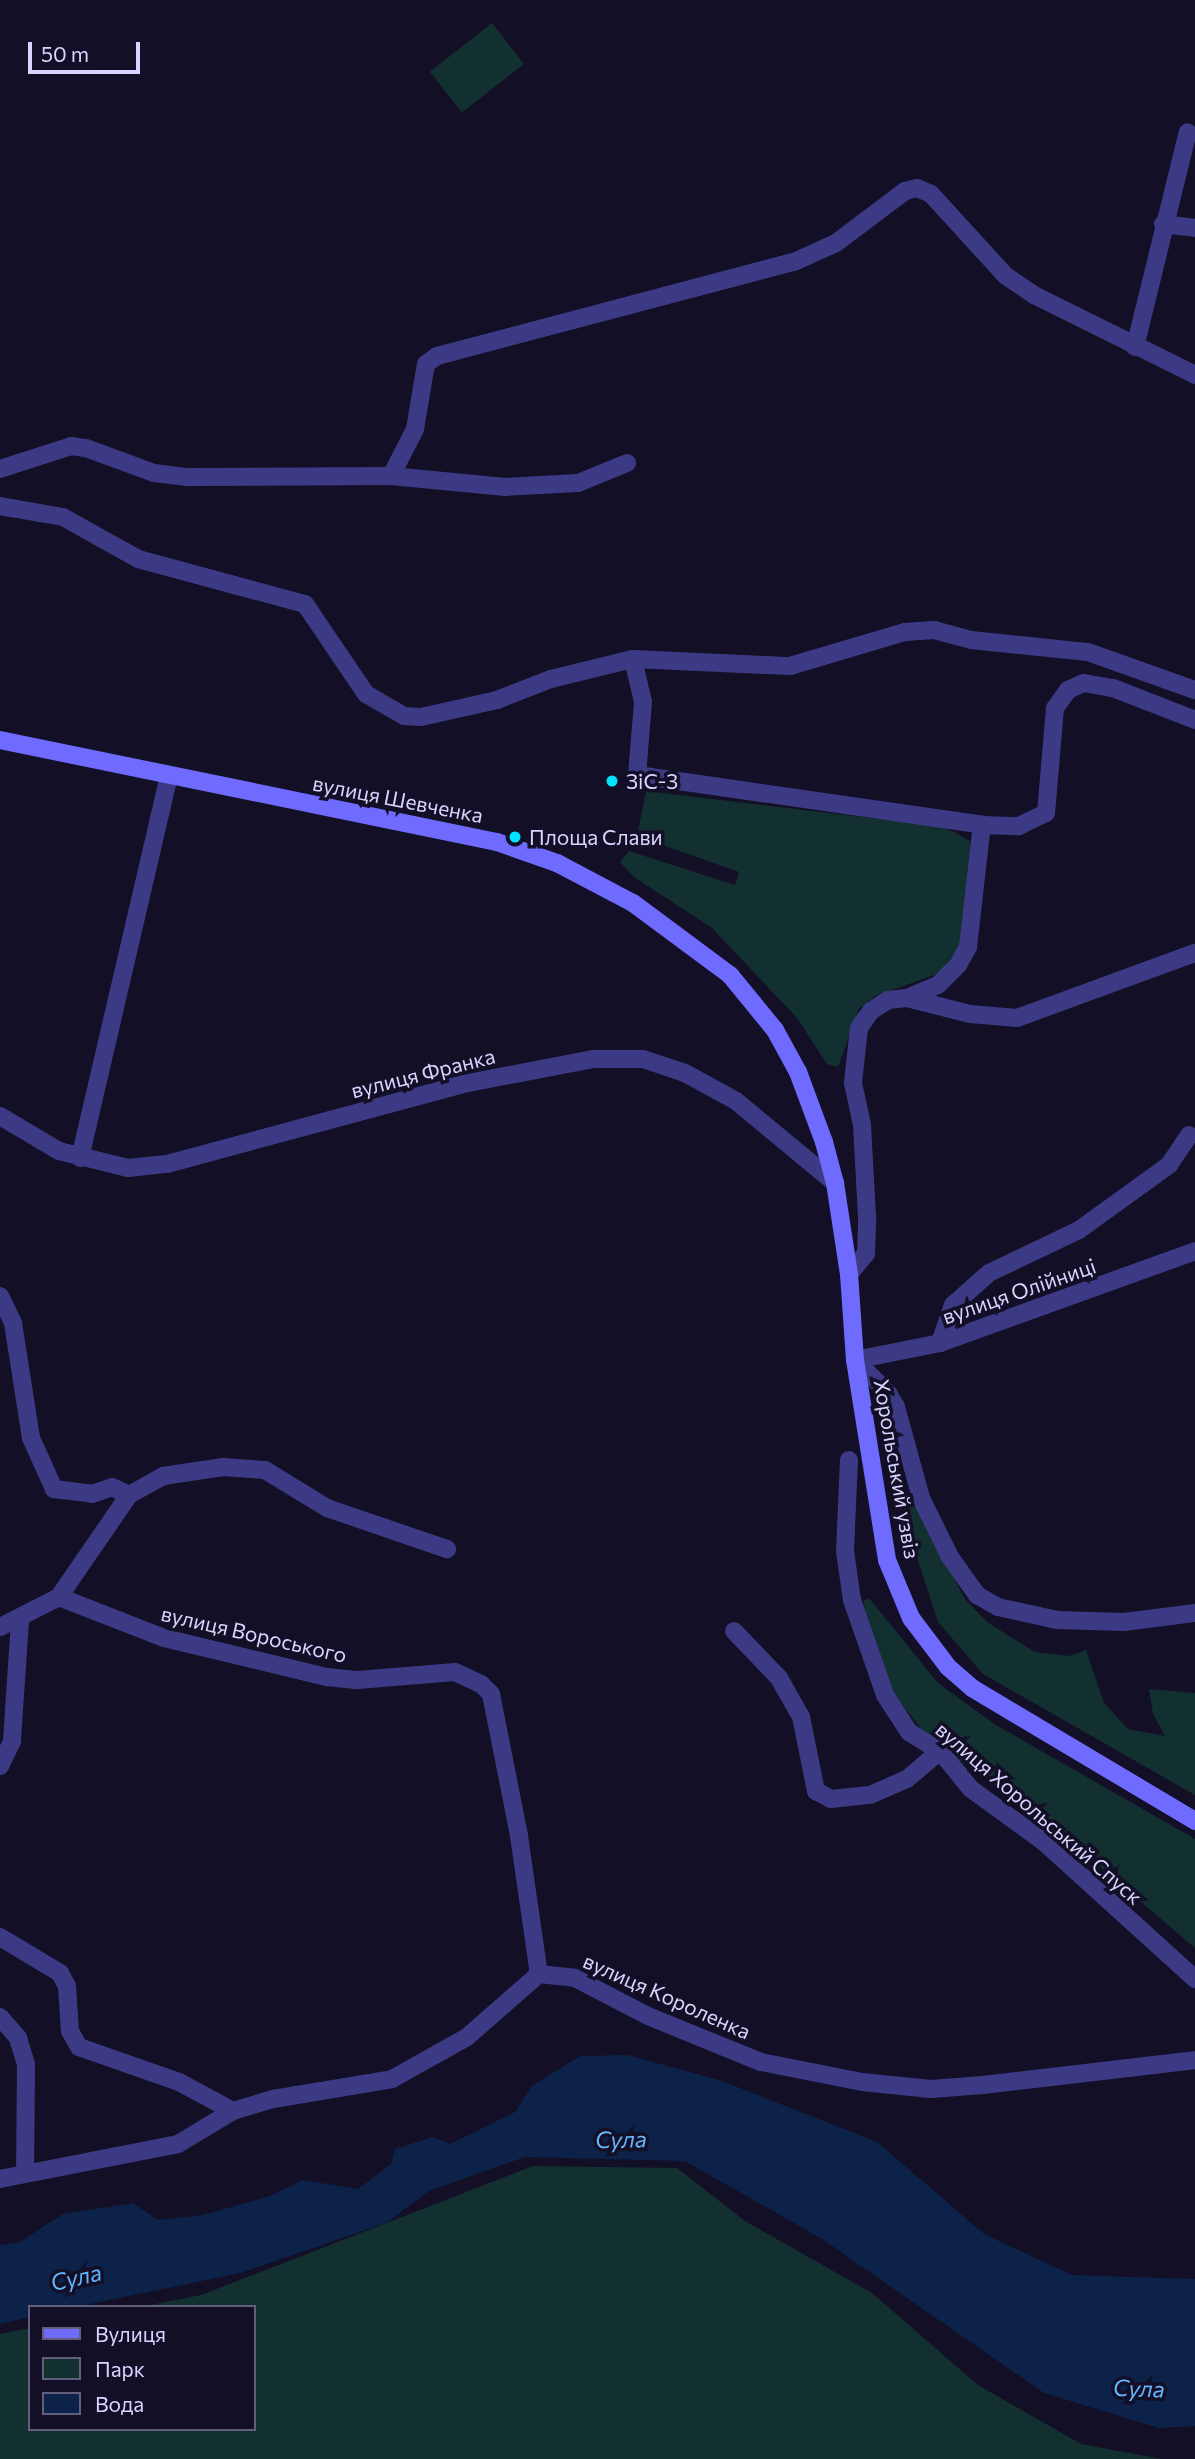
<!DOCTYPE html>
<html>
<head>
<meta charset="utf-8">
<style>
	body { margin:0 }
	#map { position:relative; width:1195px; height:2459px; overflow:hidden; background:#130f26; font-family:Commissioner,sans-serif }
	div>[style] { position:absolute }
	.green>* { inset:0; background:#12302f; transform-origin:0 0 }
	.water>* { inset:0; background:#0c2248 }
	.minor>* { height:18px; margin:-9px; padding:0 9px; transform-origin:9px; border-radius:9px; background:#3d3a85 }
	.secondary>* { height:18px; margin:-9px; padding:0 9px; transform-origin:9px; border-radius:9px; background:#6f6bff }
	.dots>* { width:19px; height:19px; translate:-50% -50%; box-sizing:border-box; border:4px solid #130f26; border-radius:50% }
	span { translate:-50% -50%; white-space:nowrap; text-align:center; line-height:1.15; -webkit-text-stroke:7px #130f26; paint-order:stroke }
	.poi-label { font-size:21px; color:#d9d4ff }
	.left { translate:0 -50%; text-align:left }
	.street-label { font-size:21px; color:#d9d4ff }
	.water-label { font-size:23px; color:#62b6ff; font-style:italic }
	.legend { position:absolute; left:28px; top:2305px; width:228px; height:126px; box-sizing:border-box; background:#130f26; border:2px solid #625e7d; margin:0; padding:9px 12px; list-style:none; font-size:21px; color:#d9d4ff }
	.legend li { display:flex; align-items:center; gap:14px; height:35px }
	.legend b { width:35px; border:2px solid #625e7d }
	.scale { position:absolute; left:28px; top:42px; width:112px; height:32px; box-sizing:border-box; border:4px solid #d9d4ff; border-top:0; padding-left:9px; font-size:21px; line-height:24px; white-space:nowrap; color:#d9d4ff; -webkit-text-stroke:5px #130f26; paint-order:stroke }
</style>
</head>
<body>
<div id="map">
	<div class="green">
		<i style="left:492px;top:23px;width:52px;height:79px;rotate:52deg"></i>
		<i style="clip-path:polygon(646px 791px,938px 826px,954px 832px,970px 841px,974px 857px,964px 941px,940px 973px,875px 996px,859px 1009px,838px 1067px,827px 1064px,797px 1018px,712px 928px,634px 877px,620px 862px,629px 851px,735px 885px,739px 872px,637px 836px)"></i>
		<i style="clip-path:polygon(908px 1502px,916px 1506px,965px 1599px,987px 1622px,1035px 1652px,1070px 1656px,1086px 1650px,1104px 1703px,1128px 1729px,1165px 1736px,1153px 1714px,1149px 1689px,1195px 1693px,1195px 1795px,983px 1674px,938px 1622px,916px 1554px)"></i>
		<i style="clip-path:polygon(869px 1598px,938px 1683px,996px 1725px,1195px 1839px,1195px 1948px,1083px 1852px,927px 1736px,891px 1691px,872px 1642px,863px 1601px)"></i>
		<i style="clip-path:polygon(533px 2166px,677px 2168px,745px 2221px,872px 2293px,978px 2385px,1081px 2444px,1162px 2459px,0 2459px,0 2334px,30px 2328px,30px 2429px,254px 2429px,254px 2307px,140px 2307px,201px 2295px)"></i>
	</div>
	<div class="water">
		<i style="clip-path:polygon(628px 2055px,722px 2081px,877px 2142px,984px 2234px,1072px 2275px,1195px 2279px,1195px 2426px,1159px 2428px,1044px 2393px,822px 2239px,685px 2161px,525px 2157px,429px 2191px,386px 2223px,240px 2273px,76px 2307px,30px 2307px,30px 2317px,0 2324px,0 2245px,20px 2242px,63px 2214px,133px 2203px,158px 2220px,203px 2215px,270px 2196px,303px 2180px,358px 2189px,391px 2164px,395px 2149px,433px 2137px,450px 2144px,515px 2112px,532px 2086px,580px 2056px)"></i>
	</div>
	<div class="minor">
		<i style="left:1163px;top:224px;width:32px;rotate:7deg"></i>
		<i style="left:1135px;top:347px;width:221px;rotate:-76.2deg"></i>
		<i style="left:0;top:469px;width:75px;rotate:-17.9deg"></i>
		<i style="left:71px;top:446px;width:15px;rotate:8deg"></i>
		<i style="left:86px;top:448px;width:72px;rotate:20.2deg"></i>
		<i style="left:154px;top:473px;width:32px;rotate:7deg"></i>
		<i style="left:186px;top:477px;width:205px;rotate:-0.3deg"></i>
		<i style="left:391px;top:476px;width:115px;rotate:5.5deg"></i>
		<i style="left:505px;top:487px;width:73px;rotate:-3.1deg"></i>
		<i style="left:578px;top:483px;width:53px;rotate:-22.2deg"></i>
		<i style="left:391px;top:476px;width:53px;rotate:-62.9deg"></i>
		<i style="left:415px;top:429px;width:66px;rotate:-80.4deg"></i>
		<i style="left:426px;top:364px;width:14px;rotate:-36deg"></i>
		<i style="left:437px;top:356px;width:369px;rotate:-14.8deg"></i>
		<i style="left:794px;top:262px;width:46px;rotate:-24.3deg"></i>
		<i style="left:836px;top:243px;width:86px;rotate:-37deg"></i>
		<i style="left:905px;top:191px;width:12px;rotate:-14deg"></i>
		<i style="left:917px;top:188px;width:15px;rotate:23deg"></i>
		<i style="left:931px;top:194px;width:111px;rotate:47.6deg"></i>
		<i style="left:1006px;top:276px;width:34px;rotate:34deg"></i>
		<i style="left:1034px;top:295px;width:180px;rotate:26.4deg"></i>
		<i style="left:0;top:506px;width:64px;rotate:9.9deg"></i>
		<i style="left:63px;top:517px;width:86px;rotate:29.2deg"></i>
		<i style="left:138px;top:559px;width:173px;rotate:15.1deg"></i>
		<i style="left:305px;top:604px;width:109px;rotate:55.9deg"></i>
		<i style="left:366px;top:694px;width:44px;rotate:30.1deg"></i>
		<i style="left:404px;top:716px;width:17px;rotate:3deg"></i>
		<i style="left:421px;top:717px;width:78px;rotate:-12.6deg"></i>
		<i style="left:497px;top:700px;width:58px;rotate:-21.3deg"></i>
		<i style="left:551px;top:679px;width:84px;rotate:-13.7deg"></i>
		<i style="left:633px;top:659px;width:157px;rotate:2.6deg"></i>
		<i style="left:790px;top:666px;width:120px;rotate:-16.5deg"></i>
		<i style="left:905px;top:632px;width:29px;rotate:-4deg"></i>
		<i style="left:934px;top:630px;width:38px;rotate:15deg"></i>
		<i style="left:971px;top:640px;width:118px;rotate:5.9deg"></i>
		<i style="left:1088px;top:652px;width:114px;rotate:19.6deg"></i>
		<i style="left:633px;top:659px;width:44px;rotate:76.9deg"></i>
		<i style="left:643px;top:702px;width:73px;rotate:94.7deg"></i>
		<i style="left:637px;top:775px;width:349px;rotate:8.2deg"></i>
		<i style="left:982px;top:825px;width:37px;rotate:2deg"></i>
		<i style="left:1019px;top:826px;width:30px;rotate:-26deg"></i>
		<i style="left:1046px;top:813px;width:105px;rotate:-85.1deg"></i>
		<i style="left:1055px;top:708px;width:22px;rotate:-54deg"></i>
		<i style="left:1068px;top:690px;width:17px;rotate:-24deg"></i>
		<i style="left:1084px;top:683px;width:29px;rotate:10deg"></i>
		<i style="left:1113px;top:688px;width:88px;rotate:21.3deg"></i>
		<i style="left:907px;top:998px;width:65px;rotate:14.3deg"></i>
		<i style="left:970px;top:1014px;width:47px;rotate:4.9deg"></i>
		<i style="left:1017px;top:1018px;width:189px;rotate:-20.1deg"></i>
		<i style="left:0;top:1116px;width:69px;rotate:30.7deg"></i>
		<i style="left:59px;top:1151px;width:71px;rotate:13.8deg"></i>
		<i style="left:128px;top:1168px;width:39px;rotate:-6deg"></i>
		<i style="left:167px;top:1164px;width:307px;rotate:-15.1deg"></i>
		<i style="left:463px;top:1084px;width:132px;rotate:-10.9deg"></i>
		<i style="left:593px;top:1059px;width:50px"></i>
		<i style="left:643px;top:1059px;width:44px;rotate:18.4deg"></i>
		<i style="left:685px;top:1073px;width:58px;rotate:28.8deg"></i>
		<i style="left:736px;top:1101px;width:129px;rotate:39.6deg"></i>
		<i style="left:80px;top:1158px;width:392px;rotate:-76.9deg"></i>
		<i style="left:849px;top:1274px;width:26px;rotate:-50deg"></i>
		<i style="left:866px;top:1254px;width:37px;rotate:-88deg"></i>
		<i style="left:867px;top:1217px;width:92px;rotate:-93.1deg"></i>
		<i style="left:862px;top:1125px;width:43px;rotate:-102.1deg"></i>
		<i style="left:853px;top:1083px;width:55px;rotate:-83.8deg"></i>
		<i style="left:859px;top:1028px;width:21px;rotate:-55deg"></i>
		<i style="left:871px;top:1011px;width:20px;rotate:-33deg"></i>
		<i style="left:888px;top:1000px;width:19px;rotate:-6deg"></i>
		<i style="left:907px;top:998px;width:34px;rotate:-23deg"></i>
		<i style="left:938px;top:985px;width:28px;rotate:-45deg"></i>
		<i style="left:958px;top:965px;width:21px;rotate:-61deg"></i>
		<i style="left:968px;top:947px;width:123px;rotate:-83.5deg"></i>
		<i style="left:0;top:1296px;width:30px;rotate:64deg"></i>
		<i style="left:13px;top:1323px;width:116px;rotate:81.1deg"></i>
		<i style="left:31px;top:1438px;width:56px;rotate:65.7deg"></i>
		<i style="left:54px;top:1489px;width:38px;rotate:7deg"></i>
		<i style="left:92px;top:1494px;width:21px;rotate:-19deg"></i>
		<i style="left:112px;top:1487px;width:19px;rotate:25deg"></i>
		<i style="left:129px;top:1495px;width:124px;rotate:124.5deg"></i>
		<i style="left:59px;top:1597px;width:66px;rotate:153deg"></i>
		<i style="left:940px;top:1343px;width:40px;rotate:-71.1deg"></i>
		<i style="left:953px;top:1305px;width:48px;rotate:-41.6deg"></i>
		<i style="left:989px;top:1273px;width:100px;rotate:-25.5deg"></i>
		<i style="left:1079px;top:1230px;width:111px;rotate:-35.8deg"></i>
		<i style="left:1169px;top:1165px;width:36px;rotate:-56deg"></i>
		<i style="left:855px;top:1360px;width:47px;rotate:45deg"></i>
		<i style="left:888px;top:1393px;width:16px;rotate:60deg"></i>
		<i style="left:896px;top:1407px;width:94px;rotate:74.6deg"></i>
		<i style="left:921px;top:1498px;width:66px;rotate:63.8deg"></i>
		<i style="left:950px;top:1557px;width:47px;rotate:54.6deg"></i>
		<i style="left:977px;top:1595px;width:24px;rotate:30deg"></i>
		<i style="left:998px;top:1607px;width:60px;rotate:12.4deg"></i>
		<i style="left:1057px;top:1620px;width:67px;rotate:1.7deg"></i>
		<i style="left:1124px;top:1622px;width:72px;rotate:-7.2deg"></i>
		<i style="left:855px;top:1360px;width:87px;rotate:-11.3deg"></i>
		<i style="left:940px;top:1343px;width:271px;rotate:-19.8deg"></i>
		<i style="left:849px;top:1460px;width:91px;rotate:92.5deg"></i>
		<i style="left:845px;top:1551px;width:49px;rotate:81.9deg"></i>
		<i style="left:852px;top:1600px;width:101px;rotate:70.8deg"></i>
		<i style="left:885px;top:1695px;width:44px;rotate:57deg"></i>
		<i style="left:909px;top:1732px;width:36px;rotate:32deg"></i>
		<i style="left:940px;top:1751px;width:49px;rotate:50.8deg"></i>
		<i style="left:971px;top:1789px;width:90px;rotate:36deg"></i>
		<i style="left:1044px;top:1842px;width:204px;rotate:42.2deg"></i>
		<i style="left:129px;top:1495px;width:39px;rotate:-29deg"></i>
		<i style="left:163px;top:1476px;width:61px;rotate:-8.5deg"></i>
		<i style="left:223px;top:1467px;width:42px;rotate:4.1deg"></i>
		<i style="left:265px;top:1470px;width:73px;rotate:31.5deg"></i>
		<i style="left:327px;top:1508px;width:127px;rotate:18.9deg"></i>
		<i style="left:59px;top:1597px;width:113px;rotate:21.3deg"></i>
		<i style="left:164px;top:1638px;width:168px;rotate:13.5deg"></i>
		<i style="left:327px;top:1677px;width:31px;rotate:6deg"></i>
		<i style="left:358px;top:1680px;width:97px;rotate:-4.7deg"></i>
		<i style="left:455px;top:1672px;width:29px;rotate:25deg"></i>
		<i style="left:481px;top:1684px;width:14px;rotate:45deg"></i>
		<i style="left:491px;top:1694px;width:145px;rotate:78.8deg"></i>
		<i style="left:519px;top:1836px;width:139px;rotate:81.8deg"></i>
		<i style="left:734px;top:1631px;width:65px;rotate:46.2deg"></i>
		<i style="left:779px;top:1678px;width:45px;rotate:60.6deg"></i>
		<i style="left:801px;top:1717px;width:76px;rotate:78.5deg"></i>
		<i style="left:816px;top:1791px;width:17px;rotate:28deg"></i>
		<i style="left:831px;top:1799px;width:39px;rotate:-6deg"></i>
		<i style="left:870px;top:1795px;width:40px;rotate:-23.4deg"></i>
		<i style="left:907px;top:1779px;width:43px;rotate:-40.3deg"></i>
		<i style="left:0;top:1766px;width:28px;rotate:-64deg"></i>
		<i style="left:12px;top:1741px;width:121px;rotate:-86.2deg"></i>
		<i style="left:0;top:1937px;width:70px;rotate:31deg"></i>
		<i style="left:60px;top:1973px;width:15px;rotate:62deg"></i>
		<i style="left:67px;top:1986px;width:45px;rotate:86.2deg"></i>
		<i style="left:70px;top:2031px;width:18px;rotate:61deg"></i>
		<i style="left:79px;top:2047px;width:106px;rotate:19.3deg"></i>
		<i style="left:179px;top:2082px;width:61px;rotate:28.2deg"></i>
		<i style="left:0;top:2017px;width:28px;rotate:49deg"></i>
		<i style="left:18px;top:2038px;width:27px;rotate:73deg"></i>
		<i style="left:26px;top:2064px;width:110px;rotate:90.5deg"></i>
		<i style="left:0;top:2179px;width:181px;rotate:-11.1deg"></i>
		<i style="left:178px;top:2144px;width:64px;rotate:-31deg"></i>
		<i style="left:233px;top:2111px;width:42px;rotate:-16.7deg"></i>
		<i style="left:273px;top:2099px;width:121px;rotate:-9.5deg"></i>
		<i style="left:392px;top:2079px;width:86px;rotate:-29.2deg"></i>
		<i style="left:467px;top:2037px;width:96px;rotate:-41.2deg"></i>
		<i style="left:539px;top:1974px;width:36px;rotate:6deg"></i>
		<i style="left:575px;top:1978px;width:82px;rotate:27.5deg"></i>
		<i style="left:648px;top:2016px;width:122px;rotate:22.2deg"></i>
		<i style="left:761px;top:2062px;width:103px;rotate:11.2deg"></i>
		<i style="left:862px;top:2082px;width:69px;rotate:5.8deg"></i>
		<i style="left:931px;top:2089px;width:52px;rotate:-4.4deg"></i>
		<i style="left:983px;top:2085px;width:213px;rotate:-6.7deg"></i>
	</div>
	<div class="secondary">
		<i style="left:0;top:740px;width:507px;rotate:11.6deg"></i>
		<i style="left:497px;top:842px;width:64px;rotate:19.3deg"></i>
		<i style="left:557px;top:863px;width:86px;rotate:27.8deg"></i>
		<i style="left:633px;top:903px;width:121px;rotate:36.6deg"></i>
		<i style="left:730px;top:975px;width:71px;rotate:50.7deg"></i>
		<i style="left:775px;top:1030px;width:48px;rotate:61.3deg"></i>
		<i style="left:798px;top:1072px;width:75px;rotate:69.6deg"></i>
		<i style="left:824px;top:1142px;width:42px;rotate:75deg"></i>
		<i style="left:835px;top:1183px;width:92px;rotate:81.3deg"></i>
		<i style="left:849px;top:1274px;width:86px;rotate:86deg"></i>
		<i style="left:855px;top:1360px;width:203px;rotate:80.9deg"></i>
		<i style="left:887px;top:1560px;width:63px;rotate:67.5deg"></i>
		<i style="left:911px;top:1618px;width:61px;rotate:52.9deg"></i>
		<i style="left:948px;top:1667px;width:32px;rotate:41deg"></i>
		<i style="left:972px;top:1688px;width:260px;rotate:30.8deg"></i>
	</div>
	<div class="dots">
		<i style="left:612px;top:781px;background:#00e5ff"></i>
		<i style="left:515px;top:837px;background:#00e5ff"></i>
	</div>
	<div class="poi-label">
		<span class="left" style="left:626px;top:781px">ЗіС-3</span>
		<span class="left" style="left:529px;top:837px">Площа Слави</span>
	</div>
	<div class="street-label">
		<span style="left:398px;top:799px;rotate:11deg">вулиця Шевченка</span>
		<span style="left:423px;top:1073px;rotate:-14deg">вулиця Франка</span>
		<span style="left:1019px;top:1291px;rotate:-19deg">вулиця Олійниці</span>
		<span style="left:897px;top:1469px;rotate:80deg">Хорольський узвіз</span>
		<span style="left:254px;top:1634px;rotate:13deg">вулиця Вороського</span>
		<span style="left:1039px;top:1813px;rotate:41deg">вулиця Хорольський Спуск</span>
		<span style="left:667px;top:1996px;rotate:24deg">вулиця Короленка</span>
	</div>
	<div class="water-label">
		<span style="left:621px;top:2139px;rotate:-1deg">Сула</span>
		<span style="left:76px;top:2277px;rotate:-13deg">Сула</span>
		<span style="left:1139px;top:2388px;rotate:2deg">Сула</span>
	</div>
	<ul class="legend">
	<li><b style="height:9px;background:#6f6bff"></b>Вулиця</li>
	<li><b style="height:19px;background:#12302f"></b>Парк</li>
	<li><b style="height:19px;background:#0c2248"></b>Вода</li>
	</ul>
	<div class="scale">50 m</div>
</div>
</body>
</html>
